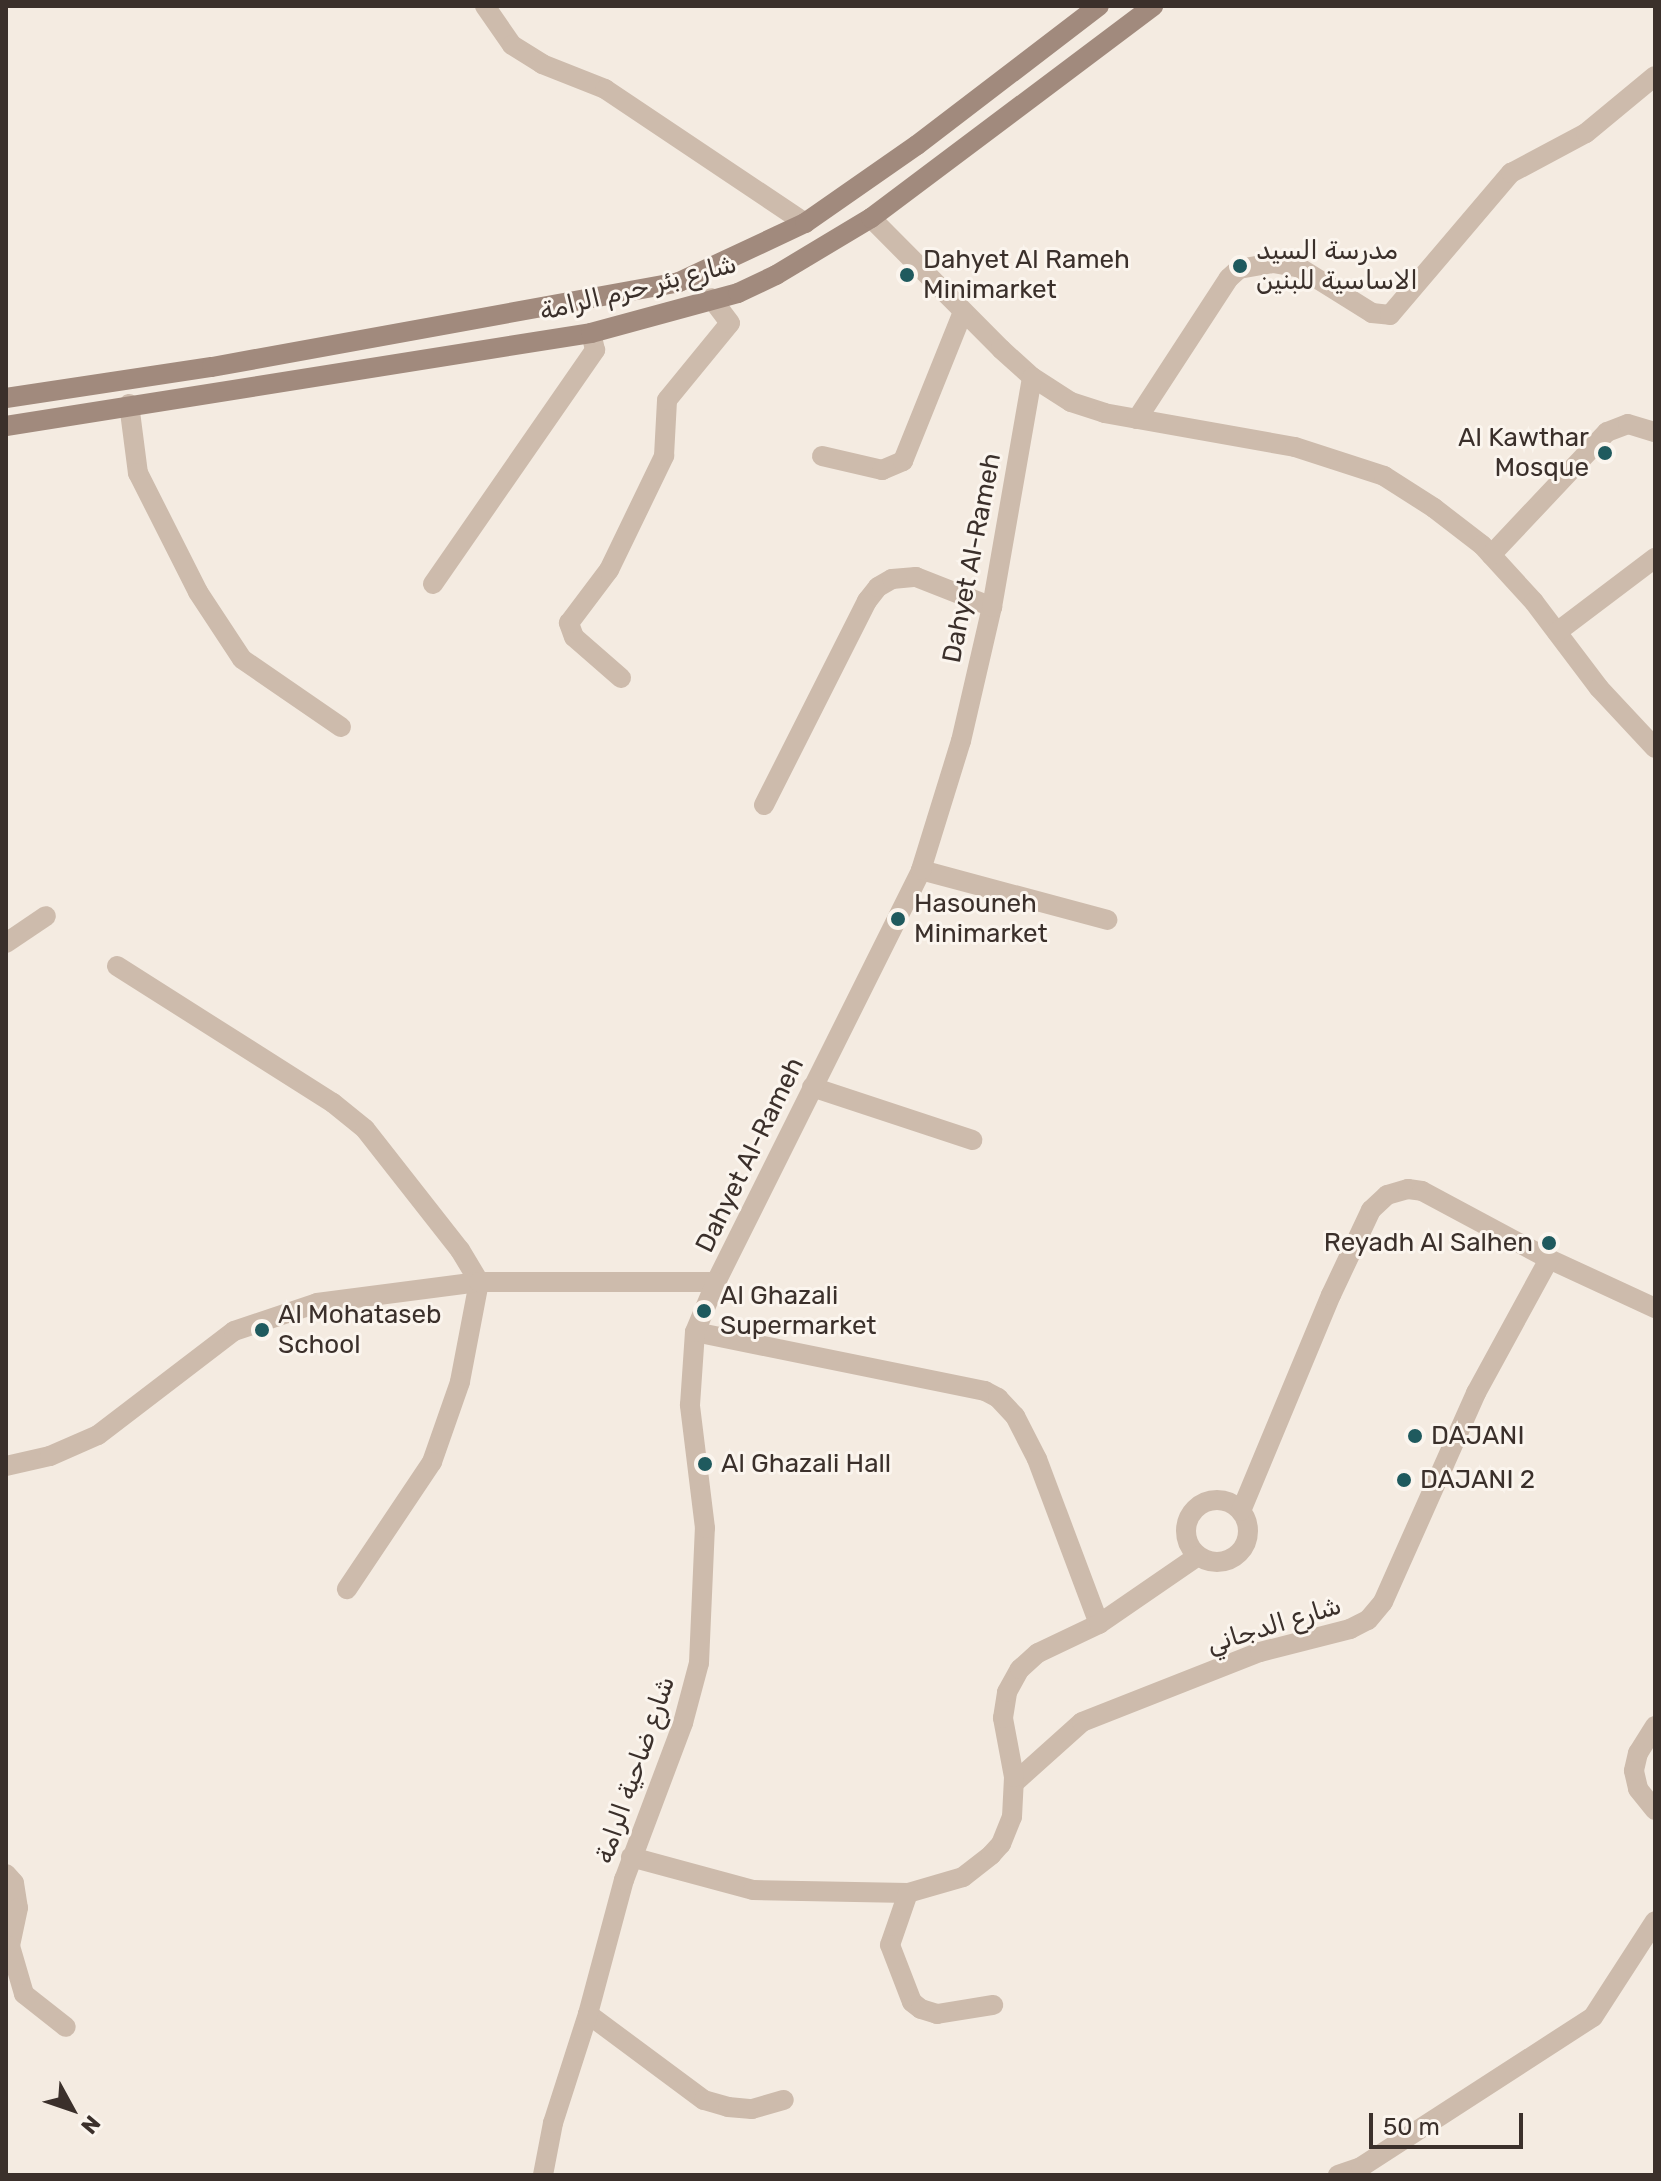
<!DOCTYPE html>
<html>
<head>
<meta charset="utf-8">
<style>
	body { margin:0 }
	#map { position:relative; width:1661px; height:2181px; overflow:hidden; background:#f4ebe1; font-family:Rubik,Cairo,sans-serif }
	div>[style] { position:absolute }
	.street>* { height:20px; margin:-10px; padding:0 10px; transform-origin:10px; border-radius:10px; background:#cdbbac }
	.street>.ring { margin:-10px; padding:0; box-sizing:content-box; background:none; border:20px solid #cdbbac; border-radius:50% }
	.secondary>* { height:20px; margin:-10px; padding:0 10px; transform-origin:10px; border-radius:10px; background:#a18a7d }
	.dots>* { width:22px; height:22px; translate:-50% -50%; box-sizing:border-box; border:4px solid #fbf5ee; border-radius:50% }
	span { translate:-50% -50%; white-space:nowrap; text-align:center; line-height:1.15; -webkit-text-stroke:6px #fbf5ee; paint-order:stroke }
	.poi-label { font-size:26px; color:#3b302b }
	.left { translate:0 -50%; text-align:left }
	.right { translate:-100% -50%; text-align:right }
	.street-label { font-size:26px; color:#3b302b }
	.frame { position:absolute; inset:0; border:8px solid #3b302b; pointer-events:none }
	.north { position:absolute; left:32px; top:2069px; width:80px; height:80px; -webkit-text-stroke:6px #fbf5ee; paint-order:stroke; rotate:130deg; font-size:22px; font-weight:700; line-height:32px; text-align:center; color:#3b302b }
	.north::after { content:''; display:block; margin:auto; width:28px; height:36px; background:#3b302b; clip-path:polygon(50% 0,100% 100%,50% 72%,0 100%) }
	.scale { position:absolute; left:1369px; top:2113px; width:154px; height:36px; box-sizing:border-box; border:4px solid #3b302b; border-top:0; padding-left:10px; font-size:24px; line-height:28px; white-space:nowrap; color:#3b302b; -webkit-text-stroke:6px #fbf5ee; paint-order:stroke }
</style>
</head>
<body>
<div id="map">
	<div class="street">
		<i style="left:485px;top:6px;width:47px;rotate:55.3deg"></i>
		<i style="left:512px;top:45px;width:36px;rotate:32deg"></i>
		<i style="left:542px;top:64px;width:68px;rotate:21.6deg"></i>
		<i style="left:605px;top:89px;width:241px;rotate:33.8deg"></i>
		<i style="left:871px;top:218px;width:185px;rotate:45.2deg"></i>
		<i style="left:1001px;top:349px;width:42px;rotate:42.1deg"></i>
		<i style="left:1032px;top:377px;width:46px;rotate:32.7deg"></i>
		<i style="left:1071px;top:402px;width:35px;rotate:18deg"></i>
		<i style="left:1104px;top:413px;width:194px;rotate:10.1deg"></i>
		<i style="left:1295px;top:447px;width:94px;rotate:18deg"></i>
		<i style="left:1384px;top:476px;width:59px;rotate:32.6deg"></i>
		<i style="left:1434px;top:508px;width:61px;rotate:37.6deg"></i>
		<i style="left:1482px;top:545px;width:77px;rotate:47.6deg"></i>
		<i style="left:1534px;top:602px;width:108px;rotate:52.9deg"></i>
		<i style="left:1599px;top:688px;width:82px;rotate:47deg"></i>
		<i style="left:129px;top:404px;width:70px;rotate:82.6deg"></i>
		<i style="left:138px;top:473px;width:133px;rotate:63.2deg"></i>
		<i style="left:198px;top:592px;width:80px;rotate:56.7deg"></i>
		<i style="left:242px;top:659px;width:120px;rotate:34.5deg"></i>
		<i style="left:1137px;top:419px;width:168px;rotate:-56.9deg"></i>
		<i style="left:1229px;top:278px;width:13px;rotate:-42deg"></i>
		<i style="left:1239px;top:269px;width:35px;rotate:-10deg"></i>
		<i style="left:1273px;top:263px;width:27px;rotate:10deg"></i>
		<i style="left:1300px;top:268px;width:85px;rotate:32deg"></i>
		<i style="left:1372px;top:313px;width:18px;rotate:6deg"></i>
		<i style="left:1390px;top:315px;width:187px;rotate:-49.6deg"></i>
		<i style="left:1511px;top:173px;width:85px;rotate:-28.1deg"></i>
		<i style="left:1586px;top:133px;width:89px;rotate:-39.6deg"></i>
		<i style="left:822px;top:456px;width:62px;rotate:13.1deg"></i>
		<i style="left:882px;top:470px;width:23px;rotate:-23deg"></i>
		<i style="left:903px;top:461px;width:161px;rotate:-68.1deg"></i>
		<i style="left:1491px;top:555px;width:169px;rotate:-46.7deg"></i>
		<i style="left:1607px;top:432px;width:22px;rotate:-21deg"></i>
		<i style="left:1628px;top:424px;width:28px;rotate:17deg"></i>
		<i style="left:433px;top:584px;width:285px;rotate:-55.3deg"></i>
		<i style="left:595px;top:350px;width:17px;rotate:-103deg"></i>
		<i style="left:1557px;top:632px;width:123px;rotate:-37.1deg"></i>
		<i style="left:621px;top:678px;width:62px;rotate:-138.9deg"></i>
		<i style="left:574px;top:637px;width:15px;rotate:-110deg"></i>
		<i style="left:569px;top:623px;width:66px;rotate:-53deg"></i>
		<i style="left:609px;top:570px;width:127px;rotate:-64.2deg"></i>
		<i style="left:664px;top:456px;width:56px;rotate:-86.9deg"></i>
		<i style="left:667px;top:400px;width:99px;rotate:-50.7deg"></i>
		<i style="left:730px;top:323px;width:31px;rotate:-127deg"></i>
		<i style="left:764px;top:805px;width:229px;rotate:-63.2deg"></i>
		<i style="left:867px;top:601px;width:18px;rotate:-52deg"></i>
		<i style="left:878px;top:587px;width:16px;rotate:-30deg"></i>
		<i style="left:892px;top:579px;width:24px;rotate:-5deg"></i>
		<i style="left:916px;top:577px;width:82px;rotate:21.5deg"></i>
		<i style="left:921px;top:870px;width:193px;rotate:15deg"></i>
		<i style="left:6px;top:943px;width:48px;rotate:-34deg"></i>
		<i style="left:117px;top:966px;width:256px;rotate:32.4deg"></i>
		<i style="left:333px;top:1103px;width:41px;rotate:39.1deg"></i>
		<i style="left:365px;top:1129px;width:154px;rotate:51.9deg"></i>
		<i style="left:460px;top:1250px;width:37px;rotate:59deg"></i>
		<i style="left:479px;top:1282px;width:102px;rotate:100.8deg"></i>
		<i style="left:460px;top:1382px;width:85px;rotate:109.3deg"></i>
		<i style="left:432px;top:1462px;width:153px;rotate:123.8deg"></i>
		<i style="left:812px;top:1087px;width:169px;rotate:18.3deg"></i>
		<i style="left:695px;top:1332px;width:296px;rotate:11.5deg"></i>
		<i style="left:985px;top:1391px;width:15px;rotate:28deg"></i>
		<i style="left:998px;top:1398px;width:25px;rotate:47deg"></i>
		<i style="left:1015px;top:1416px;width:48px;rotate:62.9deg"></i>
		<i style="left:1037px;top:1459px;width:176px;rotate:69.4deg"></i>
		<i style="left:6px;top:1466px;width:45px;rotate:-12.8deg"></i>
		<i style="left:50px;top:1456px;width:52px;rotate:-23.6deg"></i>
		<i style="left:98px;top:1435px;width:171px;rotate:-37.4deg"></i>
		<i style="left:234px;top:1331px;width:88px;rotate:-18.6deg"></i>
		<i style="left:317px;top:1303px;width:163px;rotate:-7.4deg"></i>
		<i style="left:479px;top:1282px;width:237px"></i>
		<i style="left:716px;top:1282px;width:460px;rotate:-63.5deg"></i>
		<i style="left:921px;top:870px;width:135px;rotate:-72.8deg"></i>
		<i style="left:961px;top:741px;width:138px;rotate:-77deg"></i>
		<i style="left:992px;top:607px;width:233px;rotate:-80.1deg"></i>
		<i class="ring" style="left:1186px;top:1500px;width:42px;height:42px"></i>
		<i style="left:1241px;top:1511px;width:234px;rotate:-67.4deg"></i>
		<i style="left:1331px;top:1295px;width:94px;rotate:-64.8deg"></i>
		<i style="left:1371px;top:1210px;width:22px;rotate:-43deg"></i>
		<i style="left:1387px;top:1195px;width:22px;rotate:-16deg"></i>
		<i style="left:1408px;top:1189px;width:14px;rotate:8deg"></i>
		<i style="left:1422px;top:1191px;width:144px;rotate:28.2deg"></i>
		<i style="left:1549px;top:1259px;width:117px;rotate:24.8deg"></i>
		<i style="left:1655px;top:1726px;width:32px;rotate:122deg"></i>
		<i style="left:1638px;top:1753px;width:18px;rotate:103deg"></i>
		<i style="left:1634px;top:1771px;width:18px;rotate:77deg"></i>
		<i style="left:1638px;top:1789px;width:27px;rotate:51deg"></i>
		<i style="left:1014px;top:1783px;width:91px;rotate:-41.9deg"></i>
		<i style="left:1082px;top:1722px;width:191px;rotate:-21.5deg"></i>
		<i style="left:1260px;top:1652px;width:93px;rotate:-14.3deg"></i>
		<i style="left:1350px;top:1629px;width:20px;rotate:-27deg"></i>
		<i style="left:1368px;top:1620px;width:23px;rotate:-50deg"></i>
		<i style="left:1383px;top:1602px;width:229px;rotate:-66deg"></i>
		<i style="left:1476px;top:1393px;width:153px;rotate:-61.4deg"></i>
		<i style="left:631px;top:1857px;width:126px;rotate:15.1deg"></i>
		<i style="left:753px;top:1890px;width:155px;rotate:1.1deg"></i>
		<i style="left:908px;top:1893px;width:57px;rotate:-16.2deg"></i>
		<i style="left:963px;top:1877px;width:36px;rotate:-38deg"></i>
		<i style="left:991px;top:1855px;width:15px;rotate:-48deg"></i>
		<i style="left:1001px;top:1844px;width:29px;rotate:-68deg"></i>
		<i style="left:1012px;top:1817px;width:40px;rotate:-87.1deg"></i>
		<i style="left:1014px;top:1777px;width:60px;rotate:-100.6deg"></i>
		<i style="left:1003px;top:1718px;width:26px;rotate:-81deg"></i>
		<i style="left:1007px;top:1692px;width:26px;rotate:-61deg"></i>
		<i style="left:1020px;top:1669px;width:24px;rotate:-42deg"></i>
		<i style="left:1038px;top:1653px;width:68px;rotate:-25.4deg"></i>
		<i style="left:1099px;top:1624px;width:120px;rotate:-34.5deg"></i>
		<i style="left:6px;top:1874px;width:12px;rotate:48deg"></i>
		<i style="left:14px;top:1883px;width:25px;rotate:81deg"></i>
		<i style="left:18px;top:1908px;width:39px;rotate:102deg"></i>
		<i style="left:10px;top:1946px;width:50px;rotate:73.7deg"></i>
		<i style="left:24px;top:1994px;width:53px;rotate:38.2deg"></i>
		<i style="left:908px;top:1893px;width:55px;rotate:109.1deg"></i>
		<i style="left:890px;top:1945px;width:61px;rotate:68.9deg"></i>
		<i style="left:912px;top:2002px;width:11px;rotate:38deg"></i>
		<i style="left:921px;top:2009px;width:17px;rotate:17deg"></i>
		<i style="left:937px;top:2014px;width:57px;rotate:-9.1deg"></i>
		<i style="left:588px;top:2014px;width:144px;rotate:36.6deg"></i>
		<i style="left:704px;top:2100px;width:25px;rotate:16deg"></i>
		<i style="left:728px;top:2107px;width:24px;rotate:5deg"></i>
		<i style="left:752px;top:2109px;width:33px;rotate:-16deg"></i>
		<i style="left:543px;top:2175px;width:53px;rotate:-79.1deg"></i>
		<i style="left:553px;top:2123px;width:114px;rotate:-72.2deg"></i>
		<i style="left:588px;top:2014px;width:139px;rotate:-75deg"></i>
		<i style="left:624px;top:1880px;width:168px;rotate:-69.4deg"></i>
		<i style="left:683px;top:1723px;width:62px;rotate:-75.1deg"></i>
		<i style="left:699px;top:1663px;width:135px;rotate:-87.5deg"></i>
		<i style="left:705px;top:1528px;width:124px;rotate:-97deg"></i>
		<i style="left:690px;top:1405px;width:73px;rotate:-86.1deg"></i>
		<i style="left:695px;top:1332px;width:54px;rotate:-67.2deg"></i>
		<i style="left:1338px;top:2175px;width:24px;rotate:-19deg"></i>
		<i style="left:1361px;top:2167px;width:276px;rotate:-32.9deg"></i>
		<i style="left:1593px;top:2017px;width:114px;rotate:-57.1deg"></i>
	</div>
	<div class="secondary">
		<i style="left:6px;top:398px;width:208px;rotate:-8.6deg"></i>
		<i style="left:212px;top:367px;width:475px;rotate:-10.3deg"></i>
		<i style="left:679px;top:282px;width:139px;rotate:-25.1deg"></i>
		<i style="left:805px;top:223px;width:136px;rotate:-34.9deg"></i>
		<i style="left:917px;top:145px;width:229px;rotate:-37.4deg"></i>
		<i style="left:6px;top:426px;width:592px;rotate:-9.03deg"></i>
		<i style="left:591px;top:333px;width:152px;rotate:-15.2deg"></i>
		<i style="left:738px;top:293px;width:42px;rotate:-25.3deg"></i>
		<i style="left:776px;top:275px;width:111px;rotate:-31deg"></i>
		<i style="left:871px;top:218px;width:353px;rotate:-36.9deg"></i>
	</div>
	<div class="dots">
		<i style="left:1240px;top:266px;background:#1f5a5e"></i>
		<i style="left:907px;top:275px;background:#1f5a5e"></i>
		<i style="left:1605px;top:453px;background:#1f5a5e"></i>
		<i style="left:898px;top:919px;background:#1f5a5e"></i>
		<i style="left:1549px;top:1243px;background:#1f5a5e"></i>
		<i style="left:704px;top:1311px;background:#1f5a5e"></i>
		<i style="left:262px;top:1330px;background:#1f5a5e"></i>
		<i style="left:1415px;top:1436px;background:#1f5a5e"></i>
		<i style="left:705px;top:1464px;background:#1f5a5e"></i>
		<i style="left:1404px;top:1480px;background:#1f5a5e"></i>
	</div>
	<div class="poi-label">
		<span class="left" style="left:1256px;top:266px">مدرسة السيد<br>الاساسية للبنين</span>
		<span class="left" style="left:923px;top:275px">Dahyet Al Rameh<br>Minimarket</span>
		<span class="right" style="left:1589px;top:453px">Al Kawthar<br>Mosque</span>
		<span class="left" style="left:914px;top:919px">Hasouneh<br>Minimarket</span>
		<span class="right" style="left:1533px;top:1243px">Reyadh Al Salhen</span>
		<span class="left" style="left:720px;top:1311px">Al Ghazali<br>Supermarket</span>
		<span class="left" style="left:278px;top:1330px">Al Mohataseb<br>School</span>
		<span class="left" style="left:1431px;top:1436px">DAJANI</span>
		<span class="left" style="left:721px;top:1464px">Al Ghazali Hall</span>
		<span class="left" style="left:1420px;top:1480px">DAJANI 2</span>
	</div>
	<div class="street-label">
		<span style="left:638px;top:288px;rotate:-14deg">شارع بئر حرم الرامة</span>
		<span style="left:972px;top:558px;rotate:-79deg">Dahyet Al-Rameh</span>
		<span style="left:750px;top:1155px;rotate:-64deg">Dahyet Al-Rameh</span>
		<span style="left:1274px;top:1625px;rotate:-17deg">شارع الدجاني</span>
		<span style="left:635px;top:1770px;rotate:-71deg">شارع ضاحية الرامة</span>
	</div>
	<div class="frame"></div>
	<div class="north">N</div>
	<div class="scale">50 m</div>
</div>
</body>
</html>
